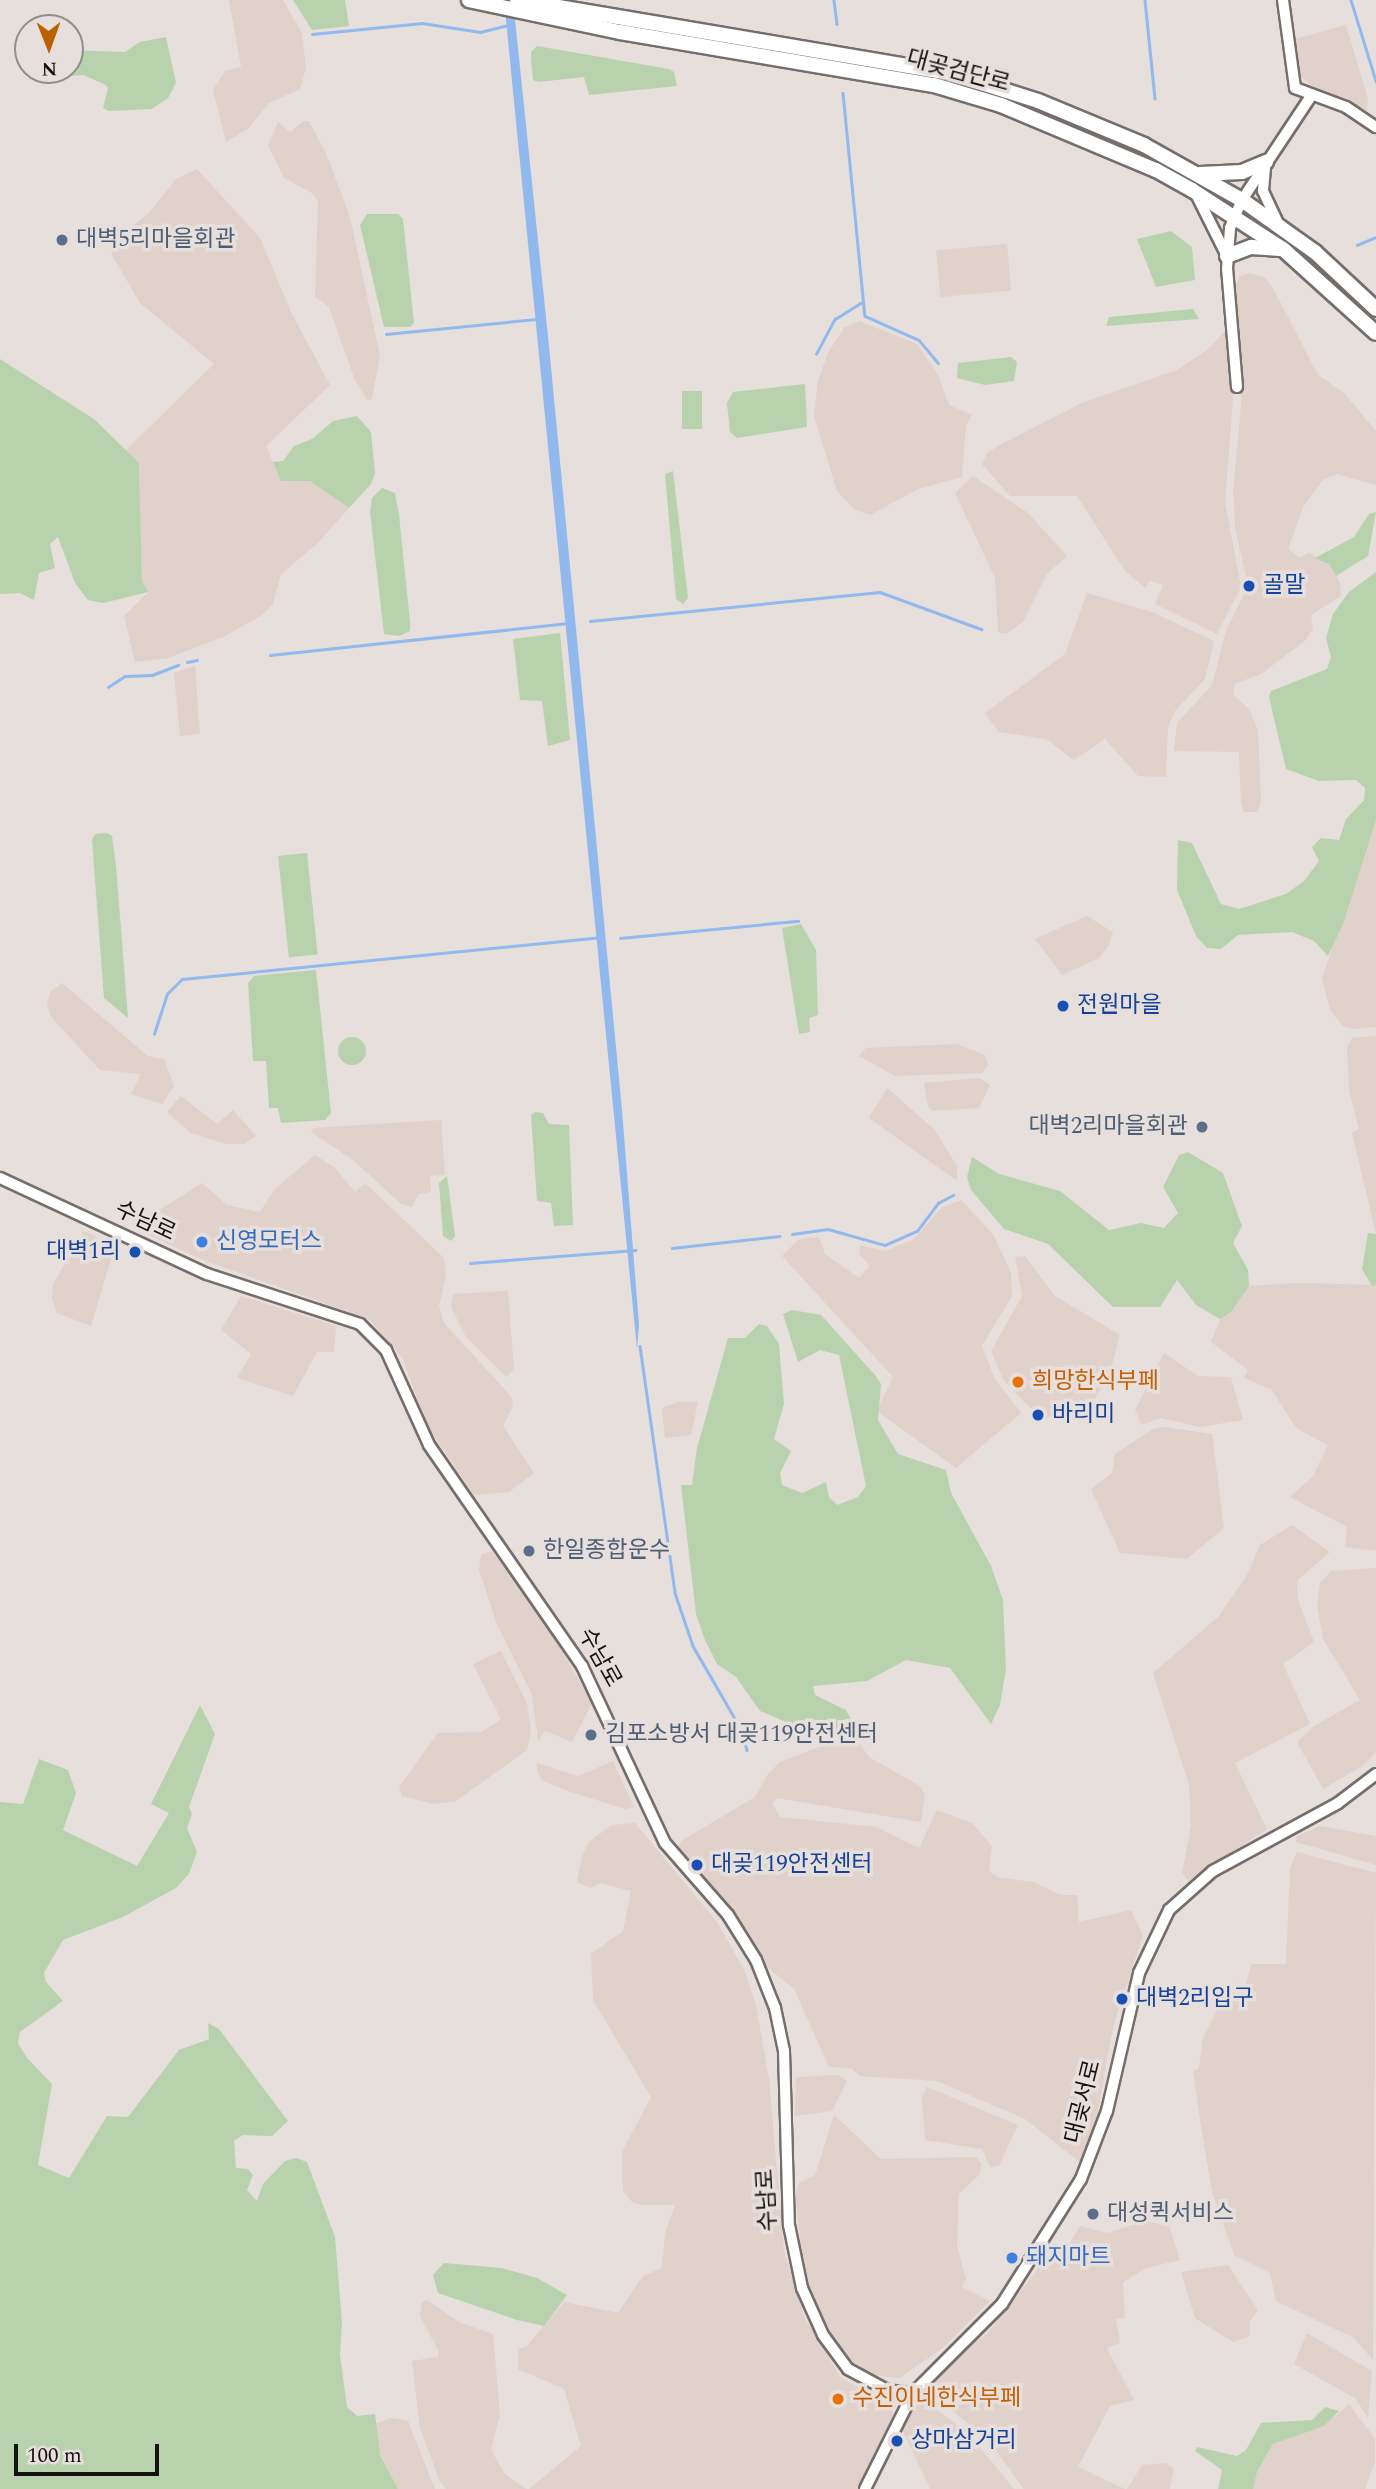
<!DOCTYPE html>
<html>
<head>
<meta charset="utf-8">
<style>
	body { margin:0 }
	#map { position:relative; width:1376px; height:2489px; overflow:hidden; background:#e6dfdb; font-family:Spectral,"Noto Sans KR",serif }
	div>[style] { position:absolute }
	.built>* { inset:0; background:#e0d1ca; transform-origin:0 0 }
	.green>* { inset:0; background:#b9d2ae; transform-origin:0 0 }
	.round { border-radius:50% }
	.water>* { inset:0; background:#92b9ee }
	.stream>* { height:2.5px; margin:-1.25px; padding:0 1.25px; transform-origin:1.25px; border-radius:1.25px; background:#92b9ee }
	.roads { filter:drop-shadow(2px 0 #756e6b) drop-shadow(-2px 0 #756e6b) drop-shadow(0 2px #756e6b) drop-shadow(0 -2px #756e6b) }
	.minor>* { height:10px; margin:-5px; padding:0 5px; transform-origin:5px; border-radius:5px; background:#fff }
	.major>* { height:14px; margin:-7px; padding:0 7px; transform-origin:7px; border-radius:7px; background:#fff }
	.dots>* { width:19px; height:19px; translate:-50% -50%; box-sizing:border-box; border:4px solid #e6dfdb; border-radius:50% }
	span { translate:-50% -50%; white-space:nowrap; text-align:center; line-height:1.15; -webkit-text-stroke:7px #e6dfdb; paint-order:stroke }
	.street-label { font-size:23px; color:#151211 }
	.service-label { font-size:23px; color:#4e5e75 }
	.left { translate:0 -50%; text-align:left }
	.right { translate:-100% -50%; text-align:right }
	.transit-label { font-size:23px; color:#164399 }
	.shop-label { font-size:23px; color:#366cbe }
	.food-label { font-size:23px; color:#c56008 }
	.north { position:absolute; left:14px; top:14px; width:70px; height:70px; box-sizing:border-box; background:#e6dfdb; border:2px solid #928d8a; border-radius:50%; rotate:179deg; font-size:19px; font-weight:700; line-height:28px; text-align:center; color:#151211 }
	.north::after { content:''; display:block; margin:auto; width:24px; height:32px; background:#bb6102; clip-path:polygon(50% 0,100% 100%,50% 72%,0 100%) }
	.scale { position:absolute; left:14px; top:2444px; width:145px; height:32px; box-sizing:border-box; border:4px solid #151211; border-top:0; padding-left:9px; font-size:21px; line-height:24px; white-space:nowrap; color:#151211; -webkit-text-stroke:5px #e6dfdb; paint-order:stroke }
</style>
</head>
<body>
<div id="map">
	<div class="built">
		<i style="clip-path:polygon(229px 0,283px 0,302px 33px,306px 68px,300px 89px,269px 103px,248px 129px,226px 142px,213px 90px,225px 71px,241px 67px)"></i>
		<i style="clip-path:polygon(1346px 25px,1368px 99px,1367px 110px,1315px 89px,1299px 75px,1295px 39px)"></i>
		<i style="clip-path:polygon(303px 121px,309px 121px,326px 153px,350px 217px,380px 356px,372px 399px,367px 400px,354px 378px,329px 307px,315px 297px,318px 201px,312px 193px,284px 178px,268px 145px,278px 122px,290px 132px)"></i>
		<i style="clip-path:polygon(197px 169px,260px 238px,292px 314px,330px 385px,266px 446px,273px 462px,281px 481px,310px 481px,349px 508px,318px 543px,281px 574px,273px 604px,262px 615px,223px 637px,168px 658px,135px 662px,124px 616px,148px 592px,142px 581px,139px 463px,125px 451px,214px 364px,140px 303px,112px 255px,110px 244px,148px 214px,176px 179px)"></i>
		<i style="left:1007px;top:244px;width:47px;height:71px;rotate:85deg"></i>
		<i style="clip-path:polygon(1251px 273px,1265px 278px,1273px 288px,1318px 375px,1344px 393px,1376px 431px,1376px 485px,1337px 474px,1323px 480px,1303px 507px,1288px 549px,1300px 558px,1309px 553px,1329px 564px,1340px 583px,1341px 596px,1311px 615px,1313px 628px,1306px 640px,1261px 674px,1234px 684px,1234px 695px,1249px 709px,1258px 730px,1261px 802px,1257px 812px,1244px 812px,1241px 802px,1239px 752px,1174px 751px,1177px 723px,1212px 685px,1226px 631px,1248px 586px,1235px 527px,1233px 492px,1242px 394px,1236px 286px,1240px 276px)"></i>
		<i style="clip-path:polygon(859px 321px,917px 344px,938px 375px,949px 405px,972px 415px,966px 425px,962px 477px,918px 489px,870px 515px,855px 510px,837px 491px,814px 416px,818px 380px,829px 351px,844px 328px)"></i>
		<i style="clip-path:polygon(1229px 327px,1233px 400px,1225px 502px,1241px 587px,1217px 634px,1155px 604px,1163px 585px,1150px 581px,1145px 588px,1125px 571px,1077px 496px,1010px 496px,982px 464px,987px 453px,1003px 443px,1084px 402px,1177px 370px,1207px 350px)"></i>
		<i style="clip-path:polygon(973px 476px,1028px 513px,1067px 556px,1047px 574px,1023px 622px,1006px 634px,998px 632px,995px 578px,955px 493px)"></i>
		<i style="clip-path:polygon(1087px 593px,1152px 612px,1214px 641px,1205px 679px,1175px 711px,1168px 727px,1166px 777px,1138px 776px,1105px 739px,1074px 760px,1046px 739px,999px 732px,985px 713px,1065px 654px)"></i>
		<i style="clip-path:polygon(195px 666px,200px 734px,180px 736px,174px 673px)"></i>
		<i style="clip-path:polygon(1376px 820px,1376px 1027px,1352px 1029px,1342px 1025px,1330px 1010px,1322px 978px)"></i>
		<i style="clip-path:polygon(1087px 916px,1113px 932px,1109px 945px,1099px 958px,1062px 975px,1035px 939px)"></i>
		<i style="clip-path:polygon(62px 983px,148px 1056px,164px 1059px,174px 1086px,162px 1104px,131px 1094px,141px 1074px,100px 1070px,52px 1018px,47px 1006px,50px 992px)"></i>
		<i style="clip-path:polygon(1376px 1036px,1376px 1234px,1352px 1133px,1359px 1129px,1349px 1091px,1347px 1047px,1352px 1038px)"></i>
		<i style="clip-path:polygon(957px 1044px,985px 1055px,988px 1065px,982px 1073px,895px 1076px,859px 1056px,866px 1048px)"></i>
		<i style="clip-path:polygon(979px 1078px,990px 1085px,979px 1108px,932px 1111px,928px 1107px,924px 1083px)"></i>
		<i style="clip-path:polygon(887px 1088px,934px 1129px,957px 1166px,957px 1181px,869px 1118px)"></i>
		<i style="clip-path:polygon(181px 1096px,217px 1124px,233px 1110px,256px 1136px,244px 1144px,226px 1144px,191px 1133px,167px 1112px)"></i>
		<i style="clip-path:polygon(441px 1120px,445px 1175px,430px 1176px,431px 1192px,418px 1194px,412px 1207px,401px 1204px,353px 1160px,311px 1132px,313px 1128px)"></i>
		<i style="clip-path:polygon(315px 1155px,334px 1167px,355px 1192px,365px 1183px,444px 1258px,446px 1275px,439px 1306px,444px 1323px,511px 1396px,513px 1406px,503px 1426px,534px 1473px,509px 1492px,474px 1495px,426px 1424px,403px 1359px,369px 1319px,203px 1260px,142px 1232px,161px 1209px,202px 1183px,227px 1205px,260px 1212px,275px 1189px)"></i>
		<i style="clip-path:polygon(961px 1200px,993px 1234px,1011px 1273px,1012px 1296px,982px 1346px,995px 1379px,1021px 1413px,956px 1468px,877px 1411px,893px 1377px,782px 1256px,799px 1239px,819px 1237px,825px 1254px,859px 1278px,870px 1266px,859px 1254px,860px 1245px,886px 1251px,914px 1239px,941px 1208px)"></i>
		<i style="clip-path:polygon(84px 1231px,109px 1243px,113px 1252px,91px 1326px,57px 1313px,52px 1298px,53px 1284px)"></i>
		<i style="clip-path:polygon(1025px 1256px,1055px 1296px,1120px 1335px,1110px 1371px,1093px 1402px,1080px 1410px,1060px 1409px,1043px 1421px,1004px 1381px,991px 1351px,1022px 1296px,1015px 1257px)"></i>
		<i style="clip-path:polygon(1296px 1283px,1376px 1285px,1376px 1551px,1345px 1547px,1347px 1527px,1290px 1497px,1313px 1476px,1328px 1445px,1296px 1428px,1272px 1390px,1244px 1378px,1248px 1370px,1211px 1342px,1220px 1319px,1231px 1312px,1249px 1286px)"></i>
		<i style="clip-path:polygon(508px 1291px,514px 1370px,506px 1377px,466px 1337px,451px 1307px,453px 1294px)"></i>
		<i style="clip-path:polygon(241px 1296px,336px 1326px,334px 1352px,317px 1352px,293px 1396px,237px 1378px,251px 1354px,221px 1330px)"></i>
		<i style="clip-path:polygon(1164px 1353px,1198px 1376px,1231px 1377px,1243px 1420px,1200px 1427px,1160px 1418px,1142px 1425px,1135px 1410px)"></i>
		<i style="clip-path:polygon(678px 1402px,698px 1402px,691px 1435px,665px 1438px,662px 1408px)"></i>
		<i style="clip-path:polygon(1165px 1427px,1212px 1434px,1224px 1528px,1187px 1559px,1120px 1553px,1091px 1489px,1112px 1473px,1115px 1454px,1153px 1429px)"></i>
		<i style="clip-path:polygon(1292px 1525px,1330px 1552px,1298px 1580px,1297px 1587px,1298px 1600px,1314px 1642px,1283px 1664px,1310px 1724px,1235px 1763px,1267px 1829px,1188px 1881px,1182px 1873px,1191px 1826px,1189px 1785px,1153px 1673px,1219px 1616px,1247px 1575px,1260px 1545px)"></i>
		<i style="clip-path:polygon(492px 1551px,549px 1629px,592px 1703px,572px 1742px,545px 1731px,538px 1741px,532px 1695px,496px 1622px,479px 1570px,481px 1555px)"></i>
		<i style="clip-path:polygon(1376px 1568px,1376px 1752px,1364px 1765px,1323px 1789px,1297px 1742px,1314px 1726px,1360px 1700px,1323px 1639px,1317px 1605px,1320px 1583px,1331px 1571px)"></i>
		<i style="clip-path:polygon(501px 1651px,527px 1703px,531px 1731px,527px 1750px,456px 1801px,433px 1804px,402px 1796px,399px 1787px,438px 1733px,482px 1732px,501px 1719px,473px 1664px)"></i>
		<i style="clip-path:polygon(827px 1744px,860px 1744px,869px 1757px,920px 1786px,925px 1795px,921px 1822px,777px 1798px,772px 1803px,780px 1817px,877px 1827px,919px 1848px,937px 1810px,972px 1823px,992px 1846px,989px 1871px,997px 1877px,1033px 1882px,1060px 1895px,1077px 1895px,1079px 1922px,1131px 1910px,1143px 1935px,1113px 2027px,1095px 2127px,1082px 2164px,1025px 2119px,937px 2081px,860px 2076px,851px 2068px,829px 2067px,794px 1989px,766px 1966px,736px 1917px,677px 1848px,681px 1841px,755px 1797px,768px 1774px,780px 1762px)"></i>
		<i style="clip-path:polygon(613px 1761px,634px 1807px,625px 1809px,565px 1790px,542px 1780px,537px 1771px,537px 1763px,578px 1776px)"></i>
		<i style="clip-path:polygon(635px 1823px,717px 1922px,744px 1970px,756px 2005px,769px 2079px,784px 2251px,805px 2318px,841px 2378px,893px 2407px,892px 2420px,858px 2489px,529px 2489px,581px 2446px,564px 2389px,518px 2369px,518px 2349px,526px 2347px,564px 2302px,618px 2313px,643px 2276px,662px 2268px,665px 2234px,675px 2205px,641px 2205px,632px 2202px,623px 2191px,622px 2152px,651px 2097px,593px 2000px,591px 1954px,623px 1931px,631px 1891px,600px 1883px,591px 1888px,577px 1882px,582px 1855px,590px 1841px,612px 1825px)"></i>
		<i style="clip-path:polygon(1320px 1826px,1376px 1836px,1376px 1865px,1296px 1842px,1297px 1836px)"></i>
		<i style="clip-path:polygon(1297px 1852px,1376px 1873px,1373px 2360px,1354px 2338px,1276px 2301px,1270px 2273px,1234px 2255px,1212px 2192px,1201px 2126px,1193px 2072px,1199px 2068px,1203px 2038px,1227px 1990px,1234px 1983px,1244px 1992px,1251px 1964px,1286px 1964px,1290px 1868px)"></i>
		<i style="clip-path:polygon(838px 2075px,847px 2081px,832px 2111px,795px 2116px,796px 2077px)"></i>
		<i style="clip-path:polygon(927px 2087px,1018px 2125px,999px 2166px,990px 2167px,982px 2149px,925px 2140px,922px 2097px)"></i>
		<i style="clip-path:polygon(834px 2115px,881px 2159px,976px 2157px,981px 2163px,980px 2174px,959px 2194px,957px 2245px,966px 2279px,962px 2287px,990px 2301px,943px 2348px,899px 2378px,872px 2375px,848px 2361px,816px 2307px,804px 2273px,795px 2193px,799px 2183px,815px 2175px)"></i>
		<i style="clip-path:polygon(1145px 2221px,1169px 2226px,1180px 2260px,1146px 2268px,1123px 2282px,1125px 2318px,1116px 2319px,1120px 2343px,1107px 2348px,1134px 2400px,1110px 2406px,1078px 2467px,1125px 2489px,1024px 2489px,989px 2441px,931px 2393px,927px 2383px,955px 2353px,986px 2335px,1057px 2245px,1069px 2244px,1080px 2226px,1107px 2233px)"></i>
		<i style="clip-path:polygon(1228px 2265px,1258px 2310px,1249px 2323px,1250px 2336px,1233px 2342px,1195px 2318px,1181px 2272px)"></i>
		<i style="clip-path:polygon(427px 2300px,459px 2322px,493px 2334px,500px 2415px,491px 2450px,505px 2474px,526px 2489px,446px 2489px,440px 2482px,420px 2428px,412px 2361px,438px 2357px,439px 2352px,420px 2316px,422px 2302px)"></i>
		<i style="clip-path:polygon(1307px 2333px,1372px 2371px,1368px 2418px,1355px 2398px,1294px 2364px)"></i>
		<i style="clip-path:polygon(927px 2402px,969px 2434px,1014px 2489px,930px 2489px,902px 2429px,914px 2405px)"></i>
		<i style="clip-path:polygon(1349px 2404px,1375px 2439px,1375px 2462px,1365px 2489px,1253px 2489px,1257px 2472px,1273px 2444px,1335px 2417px)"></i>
		<i style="clip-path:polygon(391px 2418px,408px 2421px,435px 2489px,398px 2489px,391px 2480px,377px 2446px,375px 2424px)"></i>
		<i style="clip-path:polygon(1166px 2463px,1174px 2469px,1170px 2489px,1127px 2489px,1142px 2465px)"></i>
	</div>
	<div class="green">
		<i style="clip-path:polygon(293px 0,345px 0,349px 26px,312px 30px)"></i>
		<i style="clip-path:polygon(166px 37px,176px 83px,168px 98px,152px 109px,109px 111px,103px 108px,108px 88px,104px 84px,83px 75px,55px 78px,48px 70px,70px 70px,70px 50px,125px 52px,140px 42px)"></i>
		<i style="clip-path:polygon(537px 46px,669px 69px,674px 72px,677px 86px,589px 95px,584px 77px,538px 82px,533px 80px,531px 61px,531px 52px)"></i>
		<i style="clip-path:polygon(367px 214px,398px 214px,403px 219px,414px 323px,410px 327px,384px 327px,360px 225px)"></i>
		<i style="clip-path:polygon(1171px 231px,1192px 247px,1195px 280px,1156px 287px,1137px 239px)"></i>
		<i style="clip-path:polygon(1193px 309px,1199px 319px,1106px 326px,1109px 317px)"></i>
		<i style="clip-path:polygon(1011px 357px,1017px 362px,1014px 381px,985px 385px,957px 378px,958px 363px)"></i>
		<i style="clip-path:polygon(0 359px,94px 419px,139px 463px,142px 581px,148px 592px,103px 603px,88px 600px,75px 583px,58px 537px,50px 544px,55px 568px,39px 573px,34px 600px,20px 593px,0 594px)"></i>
		<i style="clip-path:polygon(805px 384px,807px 427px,737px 438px,730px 432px,727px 403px,733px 392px)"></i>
		<i style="left:682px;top:391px;width:20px;height:38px"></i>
		<i style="clip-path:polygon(357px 416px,371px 432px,375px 473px,371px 484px,349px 508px,310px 481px,281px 481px,273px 462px,283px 461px,294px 446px,312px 439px,333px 421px)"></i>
		<i style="clip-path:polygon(673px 471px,688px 598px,683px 604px,676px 599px,665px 474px)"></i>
		<i style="clip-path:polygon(382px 488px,395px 493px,399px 515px,410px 622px,410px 631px,399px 636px,384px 634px,370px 512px,372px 498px)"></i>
		<i style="clip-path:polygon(1376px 512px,1368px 556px,1336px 576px,1329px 564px,1315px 558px,1354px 537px,1369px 514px)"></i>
		<i style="clip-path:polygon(1376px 572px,1376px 820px,1343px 924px,1328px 956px,1314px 941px,1292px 932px,1238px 935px,1221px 949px,1207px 948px,1196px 936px,1177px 890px,1178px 840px,1192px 843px,1221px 904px,1239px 909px,1286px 894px,1304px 881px,1319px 861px,1312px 847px,1321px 838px,1339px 840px,1346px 819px,1364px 800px,1365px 788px,1356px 780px,1319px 781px,1286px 769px,1269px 697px,1271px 691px,1327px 669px,1331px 657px,1326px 638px,1333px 614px,1349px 592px)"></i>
		<i style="clip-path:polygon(560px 633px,570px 740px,548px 746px,542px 701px,520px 700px,513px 639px)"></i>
		<i style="clip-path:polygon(107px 833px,112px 836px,116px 866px,128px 1018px,104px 998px,92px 840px,95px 834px)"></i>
		<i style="left:307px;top:853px;width:102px;height:29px;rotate:84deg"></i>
		<i style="clip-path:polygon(801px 924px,816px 950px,818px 1015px,809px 1018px,810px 1032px,799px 1034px,782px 928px)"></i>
		<i style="clip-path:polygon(316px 970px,331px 1113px,325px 1120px,281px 1123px,278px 1108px,269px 1108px,266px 1061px,253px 1061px,248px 983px,254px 976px)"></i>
		<i class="round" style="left:338px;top:1037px;width:28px;height:28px"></i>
		<i style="clip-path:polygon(535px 1112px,543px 1113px,549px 1124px,569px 1125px,573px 1225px,554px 1226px,551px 1203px,537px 1201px,531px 1115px)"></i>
		<i style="clip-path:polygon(1188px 1152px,1223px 1173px,1242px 1226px,1233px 1243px,1248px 1270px,1249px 1286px,1231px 1312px,1220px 1319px,1196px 1305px,1177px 1280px,1160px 1307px,1113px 1307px,1048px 1244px,1004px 1229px,971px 1190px,967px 1177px,972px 1157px,999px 1174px,1060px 1191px,1109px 1230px,1141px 1223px,1164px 1228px,1178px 1213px,1163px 1187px,1179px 1155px)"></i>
		<i style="clip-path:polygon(447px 1176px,455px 1236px,451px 1241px,443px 1236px,439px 1183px)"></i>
		<i style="clip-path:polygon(1368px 1233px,1376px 1234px,1376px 1285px,1372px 1286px,1362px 1269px)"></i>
		<i style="clip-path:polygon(792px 1310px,821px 1315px,875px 1375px,881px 1384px,878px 1420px,898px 1454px,946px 1470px,951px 1493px,991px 1566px,1003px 1600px,1006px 1669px,1000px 1705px,991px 1724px,950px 1668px,906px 1660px,867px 1681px,813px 1686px,815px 1695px,846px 1710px,858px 1732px,840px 1739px,819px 1736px,760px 1711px,736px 1677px,717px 1664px,705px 1640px,696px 1614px,681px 1485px,692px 1485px,697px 1448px,728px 1338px,745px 1338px,759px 1324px,767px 1326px,779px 1344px,784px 1404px,774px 1439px,791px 1451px,780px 1473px,782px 1485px,802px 1493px,826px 1482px,829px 1497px,837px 1505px,858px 1497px,866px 1486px,839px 1355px,820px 1350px,798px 1362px,783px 1314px)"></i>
		<i style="clip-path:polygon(200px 1705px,215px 1734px,189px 1807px,192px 1814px,187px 1828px,197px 1852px,189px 1874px,176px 1888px,123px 1917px,63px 1940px,44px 1973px,46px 1982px,63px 2001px,20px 2032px,18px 2043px,27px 2058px,52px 2084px,38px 2165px,69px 2178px,107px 2116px,128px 2117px,179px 2050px,209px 2039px,208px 2023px,219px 2029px,288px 2121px,272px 2136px,243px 2135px,234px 2141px,236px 2168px,248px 2169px,253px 2175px,247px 2190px,257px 2201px,263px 2184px,285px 2161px,296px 2158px,307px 2162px,335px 2237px,342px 2322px,340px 2355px,347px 2407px,357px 2416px,375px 2414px,380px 2455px,398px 2489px,0 2489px,0 1802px,23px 1804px,39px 1759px,68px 1770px,76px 1793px,63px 1830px,137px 1866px,169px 1813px,151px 1804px)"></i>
		<i style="clip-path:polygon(444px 2263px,502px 2268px,537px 2278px,567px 2295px,544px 2326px,517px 2320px,438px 2293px,433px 2275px)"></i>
		<i style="clip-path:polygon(1325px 2407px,1339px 2411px,1324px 2426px,1273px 2444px,1257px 2472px,1253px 2489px,1218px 2489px,1222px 2470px,1195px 2451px,1197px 2447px,1237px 2456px,1246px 2450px,1261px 2423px,1312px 2420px)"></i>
	</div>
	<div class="water">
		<i style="clip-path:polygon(504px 0,513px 0,549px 346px,622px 1110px,639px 1325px,637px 1349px)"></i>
	</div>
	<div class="stream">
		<i style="left:834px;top:0;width:24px;rotate:83deg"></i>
		<i style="left:1145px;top:0;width:99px;rotate:84.2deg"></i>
		<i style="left:1351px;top:0;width:85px;rotate:72.8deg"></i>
		<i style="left:312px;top:34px;width:111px;rotate:-5.7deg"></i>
		<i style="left:422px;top:23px;width:59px;rotate:8.8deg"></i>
		<i style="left:480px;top:32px;width:30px;rotate:-14deg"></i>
		<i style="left:843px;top:93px;width:224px;rotate:84.4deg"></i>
		<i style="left:865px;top:316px;width:59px;rotate:24deg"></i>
		<i style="left:919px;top:340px;width:30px;rotate:50deg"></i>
		<i style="left:1357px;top:245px;width:21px;rotate:-23deg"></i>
		<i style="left:386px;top:334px;width:151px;rotate:-5.7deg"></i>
		<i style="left:816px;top:354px;width:40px;rotate:-62deg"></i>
		<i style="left:835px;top:319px;width:32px;rotate:-32deg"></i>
		<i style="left:590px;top:621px;width:291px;rotate:-5.7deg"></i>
		<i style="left:880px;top:592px;width:108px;rotate:20.1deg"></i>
		<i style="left:270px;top:655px;width:300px;rotate:-6.1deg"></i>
		<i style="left:187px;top:662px;width:10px;rotate:-11deg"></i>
		<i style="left:108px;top:687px;width:20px;rotate:-33deg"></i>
		<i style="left:125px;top:676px;width:27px;rotate:-2deg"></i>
		<i style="left:152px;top:675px;width:28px;rotate:-21deg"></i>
		<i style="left:620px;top:938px;width:179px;rotate:-5.5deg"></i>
		<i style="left:154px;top:1034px;width:42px;rotate:-72deg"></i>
		<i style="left:167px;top:994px;width:21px;rotate:-45deg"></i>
		<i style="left:182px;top:979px;width:422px;rotate:-5.7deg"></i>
		<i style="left:792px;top:1234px;width:36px;rotate:-8deg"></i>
		<i style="left:828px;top:1229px;width:59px;rotate:15.7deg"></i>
		<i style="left:885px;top:1245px;width:35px;rotate:-24deg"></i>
		<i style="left:917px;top:1231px;width:35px;rotate:-53deg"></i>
		<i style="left:938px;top:1203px;width:17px;rotate:-28deg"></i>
		<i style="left:672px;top:1248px;width:108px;rotate:-6.4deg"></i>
		<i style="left:470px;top:1263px;width:166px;rotate:-4.5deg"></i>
		<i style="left:640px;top:1346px;width:249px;rotate:81.9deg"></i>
		<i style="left:675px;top:1593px;width:56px;rotate:71.2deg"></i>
		<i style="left:693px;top:1646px;width:94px;rotate:59.9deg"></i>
		<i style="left:740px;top:1727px;width:24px;rotate:73deg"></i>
	</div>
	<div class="roads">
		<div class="minor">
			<i style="left:1283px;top:0;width:89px;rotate:82.2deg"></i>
			<i style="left:1295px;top:88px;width:54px;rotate:20.4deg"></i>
			<i style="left:1346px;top:107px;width:36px;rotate:34deg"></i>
			<i style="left:1265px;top:168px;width:23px;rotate:95deg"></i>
			<i style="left:1263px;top:191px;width:33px;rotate:65deg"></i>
			<i style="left:1198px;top:198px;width:60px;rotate:63.4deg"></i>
			<i style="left:1237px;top:387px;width:118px;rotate:-94.8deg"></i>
			<i style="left:1227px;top:269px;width:41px;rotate:-85.8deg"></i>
			<i style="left:1230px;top:228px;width:30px;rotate:-67deg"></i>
			<i style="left:1242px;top:200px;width:125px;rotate:-56.4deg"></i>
			<i style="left:0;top:1178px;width:228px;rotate:24.9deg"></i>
			<i style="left:207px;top:1274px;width:161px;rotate:18.1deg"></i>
			<i style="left:360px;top:1324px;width:37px;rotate:45deg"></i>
			<i style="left:386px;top:1350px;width:104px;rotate:65.6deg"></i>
			<i style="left:429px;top:1445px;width:269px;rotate:55.3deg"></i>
			<i style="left:582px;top:1666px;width:195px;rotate:64.9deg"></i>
			<i style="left:665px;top:1843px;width:96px;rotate:48.8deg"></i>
			<i style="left:728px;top:1915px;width:53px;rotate:58.1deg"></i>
			<i style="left:756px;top:1960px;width:52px;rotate:68.4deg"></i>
			<i style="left:775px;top:2008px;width:44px;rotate:78.2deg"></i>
			<i style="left:784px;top:2051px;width:174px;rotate:88.4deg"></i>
			<i style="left:789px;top:2225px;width:64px;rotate:78.3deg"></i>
			<i style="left:802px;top:2288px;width:51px;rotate:65.9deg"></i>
			<i style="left:823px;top:2335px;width:42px;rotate:53.7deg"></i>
			<i style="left:848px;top:2369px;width:44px;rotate:28.3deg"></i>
			<i style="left:887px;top:2390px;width:26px;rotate:7deg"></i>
			<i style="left:865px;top:2489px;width:107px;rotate:-63.4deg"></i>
			<i style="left:913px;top:2393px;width:126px;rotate:-45deg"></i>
			<i style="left:1002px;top:2304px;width:148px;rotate:-57.7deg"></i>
			<i style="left:1081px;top:2179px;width:73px;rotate:-69.1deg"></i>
			<i style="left:1107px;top:2111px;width:142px;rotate:-76.9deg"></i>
			<i style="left:1139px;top:1973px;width:70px;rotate:-64.5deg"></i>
			<i style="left:1169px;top:1910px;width:59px;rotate:-41.6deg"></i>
			<i style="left:1213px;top:1871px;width:142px;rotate:-28.5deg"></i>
			<i style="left:1338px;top:1803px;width:48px;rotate:-37.3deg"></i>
		</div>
		<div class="major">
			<i style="left:469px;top:0;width:154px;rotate:12deg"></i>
			<i style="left:620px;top:32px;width:318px;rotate:9.6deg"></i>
			<i style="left:934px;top:85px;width:70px;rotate:16.6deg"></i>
			<i style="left:1001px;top:105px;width:168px;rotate:22.8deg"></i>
			<i style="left:1156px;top:170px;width:41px;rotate:29.1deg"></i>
			<i style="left:1192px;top:190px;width:108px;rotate:33deg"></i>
			<i style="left:1283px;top:249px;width:125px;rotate:42.1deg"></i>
			<i style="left:517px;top:0;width:442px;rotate:9.6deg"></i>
			<i style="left:953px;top:74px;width:89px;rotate:17.6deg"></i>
			<i style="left:1038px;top:101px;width:115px;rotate:22.5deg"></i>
			<i style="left:1144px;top:145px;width:112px;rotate:29.3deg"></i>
			<i style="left:1242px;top:200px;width:90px;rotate:35.5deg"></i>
			<i style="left:1315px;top:252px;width:83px;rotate:43.1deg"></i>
			<i style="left:1200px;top:174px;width:42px;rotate:-2.7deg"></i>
			<i style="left:1242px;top:172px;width:26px;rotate:-23deg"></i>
			<i style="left:1227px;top:256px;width:26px;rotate:-21deg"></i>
			<i style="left:1251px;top:247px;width:29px;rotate:4deg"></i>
		</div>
	</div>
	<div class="dots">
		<i style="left:62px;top:240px;background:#5c6f8a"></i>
		<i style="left:1249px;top:586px;background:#1a4fb4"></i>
		<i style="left:1063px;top:1006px;background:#1a4fb4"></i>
		<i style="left:1202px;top:1127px;background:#5c6f8a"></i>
		<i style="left:202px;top:1242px;background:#3f7fe0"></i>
		<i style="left:135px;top:1252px;background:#1a4fb4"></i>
		<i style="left:1018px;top:1382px;background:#e8710a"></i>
		<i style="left:1038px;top:1415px;background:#1a4fb4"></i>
		<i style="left:529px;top:1551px;background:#5c6f8a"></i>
		<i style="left:591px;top:1735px;background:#5c6f8a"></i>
		<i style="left:697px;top:1865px;background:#1a4fb4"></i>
		<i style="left:1122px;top:1999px;background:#1a4fb4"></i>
		<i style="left:1093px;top:2214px;background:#5c6f8a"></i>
		<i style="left:1012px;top:2258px;background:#3f7fe0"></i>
		<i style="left:838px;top:2399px;background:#e8710a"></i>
		<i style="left:897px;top:2441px;background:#1a4fb4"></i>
	</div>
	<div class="street-label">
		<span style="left:958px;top:72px;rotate:15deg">대곶검단로</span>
		<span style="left:145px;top:1222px;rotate:25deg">수남로</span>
		<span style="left:599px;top:1658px;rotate:61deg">수남로</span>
		<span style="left:1084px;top:2102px;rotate:-76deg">대곶서로</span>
		<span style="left:768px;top:2200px;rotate:-93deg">수남로</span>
	</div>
	<div class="service-label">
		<span class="left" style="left:76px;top:240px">대벽5리마을회관</span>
		<span class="right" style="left:1188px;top:1127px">대벽2리마을회관</span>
		<span class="left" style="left:543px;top:1551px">한일종합운수</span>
		<span class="left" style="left:605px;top:1735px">김포소방서 대곶119안전센터</span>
		<span class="left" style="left:1107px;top:2214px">대성퀵서비스</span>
	</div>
	<div class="transit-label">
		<span class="left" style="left:1263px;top:586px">골말</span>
		<span class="left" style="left:1077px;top:1006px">전원마을</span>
		<span class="right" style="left:121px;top:1252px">대벽1리</span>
		<span class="left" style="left:1052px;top:1415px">바리미</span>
		<span class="left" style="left:711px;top:1865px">대곶119안전센터</span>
		<span class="left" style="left:1136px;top:1999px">대벽2리입구</span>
		<span class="left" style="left:911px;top:2441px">상마삼거리</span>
	</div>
	<div class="shop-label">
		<span class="left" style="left:216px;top:1242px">신영모터스</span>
		<span class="left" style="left:1026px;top:2258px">돼지마트</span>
	</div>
	<div class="food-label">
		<span class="left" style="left:1032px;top:1382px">희망한식부페</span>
		<span class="left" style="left:852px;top:2399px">수진이네한식부페</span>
	</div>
	<div class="north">N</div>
	<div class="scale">100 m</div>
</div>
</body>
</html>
